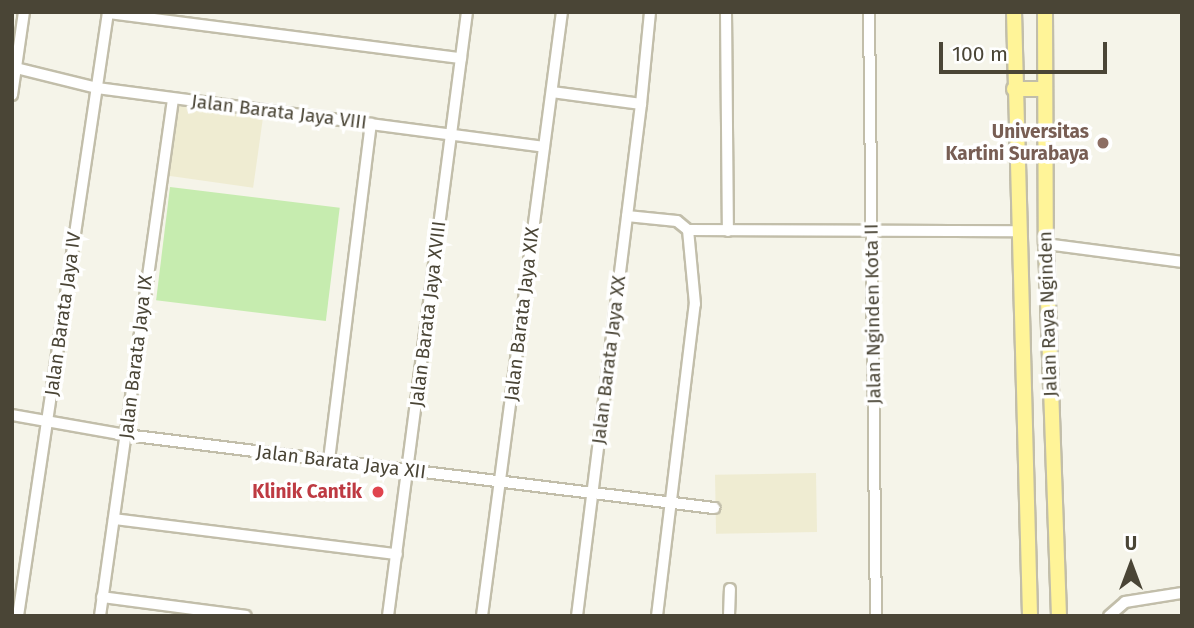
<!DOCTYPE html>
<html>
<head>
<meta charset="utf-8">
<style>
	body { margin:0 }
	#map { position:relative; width:1194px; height:628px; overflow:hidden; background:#f5f4e9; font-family:"Fira Sans",sans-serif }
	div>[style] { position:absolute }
	.education>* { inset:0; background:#efecd2; transform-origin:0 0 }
	.green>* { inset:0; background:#c6ecaf; transform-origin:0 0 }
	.roads { filter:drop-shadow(2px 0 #c2beaa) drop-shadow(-2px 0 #c2beaa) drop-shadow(0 2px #c2beaa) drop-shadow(0 -2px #c2beaa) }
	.minor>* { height:10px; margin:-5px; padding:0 5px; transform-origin:5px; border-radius:5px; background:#fff }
	.major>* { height:14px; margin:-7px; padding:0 7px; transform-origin:7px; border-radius:7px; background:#fff498 }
	.dots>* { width:19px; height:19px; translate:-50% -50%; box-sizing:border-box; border:4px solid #fff; border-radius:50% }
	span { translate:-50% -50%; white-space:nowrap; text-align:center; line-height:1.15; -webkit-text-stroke:7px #fff; paint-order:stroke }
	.street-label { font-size:19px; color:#4a4536 }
	.education-label { font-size:19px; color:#785e54; font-weight:700 }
	.right { translate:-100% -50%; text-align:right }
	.health-label { font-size:19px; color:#be3a42; font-weight:700 }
	.frame { position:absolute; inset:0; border:14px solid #4a4536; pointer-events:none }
	.north { position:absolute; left:1096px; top:530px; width:70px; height:70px; -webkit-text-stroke:5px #fff; paint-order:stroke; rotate:0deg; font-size:19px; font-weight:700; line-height:28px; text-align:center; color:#4a4536 }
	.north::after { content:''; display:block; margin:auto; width:24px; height:32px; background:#4a4536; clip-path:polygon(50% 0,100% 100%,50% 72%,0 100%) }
	.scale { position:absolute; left:939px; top:42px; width:168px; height:32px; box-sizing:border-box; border:4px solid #4a4536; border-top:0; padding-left:9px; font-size:21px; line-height:24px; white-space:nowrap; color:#4a4536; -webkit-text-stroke:5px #fff; paint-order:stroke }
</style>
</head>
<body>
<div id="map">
	<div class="education">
		<i style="left:175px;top:104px;width:89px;height:72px;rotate:8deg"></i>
		<i style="left:816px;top:473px;width:59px;height:101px;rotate:89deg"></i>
	</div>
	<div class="green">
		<i style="left:170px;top:187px;width:171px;height:114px;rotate:7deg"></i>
	</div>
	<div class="roads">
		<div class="minor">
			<i style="left:726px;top:12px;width:219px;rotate:89.5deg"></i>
			<i style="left:869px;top:12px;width:604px;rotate:89.34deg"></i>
			<i style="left:108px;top:13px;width:356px;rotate:7.3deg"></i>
			<i style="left:16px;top:68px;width:83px;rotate:13.9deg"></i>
			<i style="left:97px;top:88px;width:451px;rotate:7.5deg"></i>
			<i style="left:552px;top:92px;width:90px;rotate:7.7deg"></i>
			<i style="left:12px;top:95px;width:84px;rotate:-81.8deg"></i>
			<i style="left:627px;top:216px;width:50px;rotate:5.7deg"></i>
			<i style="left:677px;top:221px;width:14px;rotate:39deg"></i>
			<i style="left:688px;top:230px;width:330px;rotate:0.2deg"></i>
			<i style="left:1046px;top:244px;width:137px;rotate:7.5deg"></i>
			<i style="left:12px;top:415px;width:116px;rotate:10deg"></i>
			<i style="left:126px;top:435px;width:593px;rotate:7.08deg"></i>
			<i style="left:329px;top:460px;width:339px;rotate:-82.9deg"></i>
			<i style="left:114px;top:519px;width:285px;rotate:7.1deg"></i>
			<i style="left:102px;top:597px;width:145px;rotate:7.5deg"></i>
			<i style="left:18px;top:616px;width:611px;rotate:-81.52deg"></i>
			<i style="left:100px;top:616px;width:522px;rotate:-81.96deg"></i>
			<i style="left:388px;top:616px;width:609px;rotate:-82.55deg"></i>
			<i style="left:482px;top:616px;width:609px;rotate:-82.46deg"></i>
			<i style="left:577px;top:616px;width:516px;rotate:-82.87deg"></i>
			<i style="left:641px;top:104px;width:92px;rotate:-84.4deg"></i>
			<i style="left:657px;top:616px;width:314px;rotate:-83.1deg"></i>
			<i style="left:695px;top:304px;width:74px;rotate:-95.4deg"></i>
			<i style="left:729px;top:616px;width:27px;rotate:-88deg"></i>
			<i style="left:1109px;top:616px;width:21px;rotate:-41deg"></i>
			<i style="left:1125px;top:602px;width:58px;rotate:-9deg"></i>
		</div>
		<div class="major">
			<i style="left:1014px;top:12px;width:604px;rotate:88.48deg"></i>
			<i style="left:1045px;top:12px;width:232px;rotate:89.8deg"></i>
			<i style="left:1046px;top:244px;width:372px;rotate:88deg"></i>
			<i style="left:1014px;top:89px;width:30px"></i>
		</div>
	</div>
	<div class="dots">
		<i style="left:1103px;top:143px;background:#8d6e63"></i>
		<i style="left:378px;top:492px;background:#e0444e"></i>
	</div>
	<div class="street-label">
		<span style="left:279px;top:112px;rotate:7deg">Jalan Barata Jaya VIII</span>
		<span style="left:63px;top:314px;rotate:-82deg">Jalan Barata Jaya IV</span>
		<span style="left:428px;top:314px;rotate:-83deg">Jalan Barata Jaya XVIII</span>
		<span style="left:522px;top:314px;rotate:-83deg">Jalan Barata Jaya XIX</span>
		<span style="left:873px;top:314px;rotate:-91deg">Jalan Nginden Kota II</span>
		<span style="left:1048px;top:314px;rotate:-92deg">Jalan Raya Nginden</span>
		<span style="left:136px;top:357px;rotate:-83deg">Jalan Barata Jaya IX</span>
		<span style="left:609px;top:360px;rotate:-83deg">Jalan Barata Jaya XX</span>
		<span style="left:341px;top:462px;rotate:7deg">Jalan Barata Jaya XII</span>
	</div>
	<div class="education-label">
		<span class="right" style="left:1089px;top:143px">Universitas<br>Kartini Surabaya</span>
	</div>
	<div class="health-label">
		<span class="right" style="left:362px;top:492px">Klinik Cantik</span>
	</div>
	<div class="frame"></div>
	<div class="north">U</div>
	<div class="scale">100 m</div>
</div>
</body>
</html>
